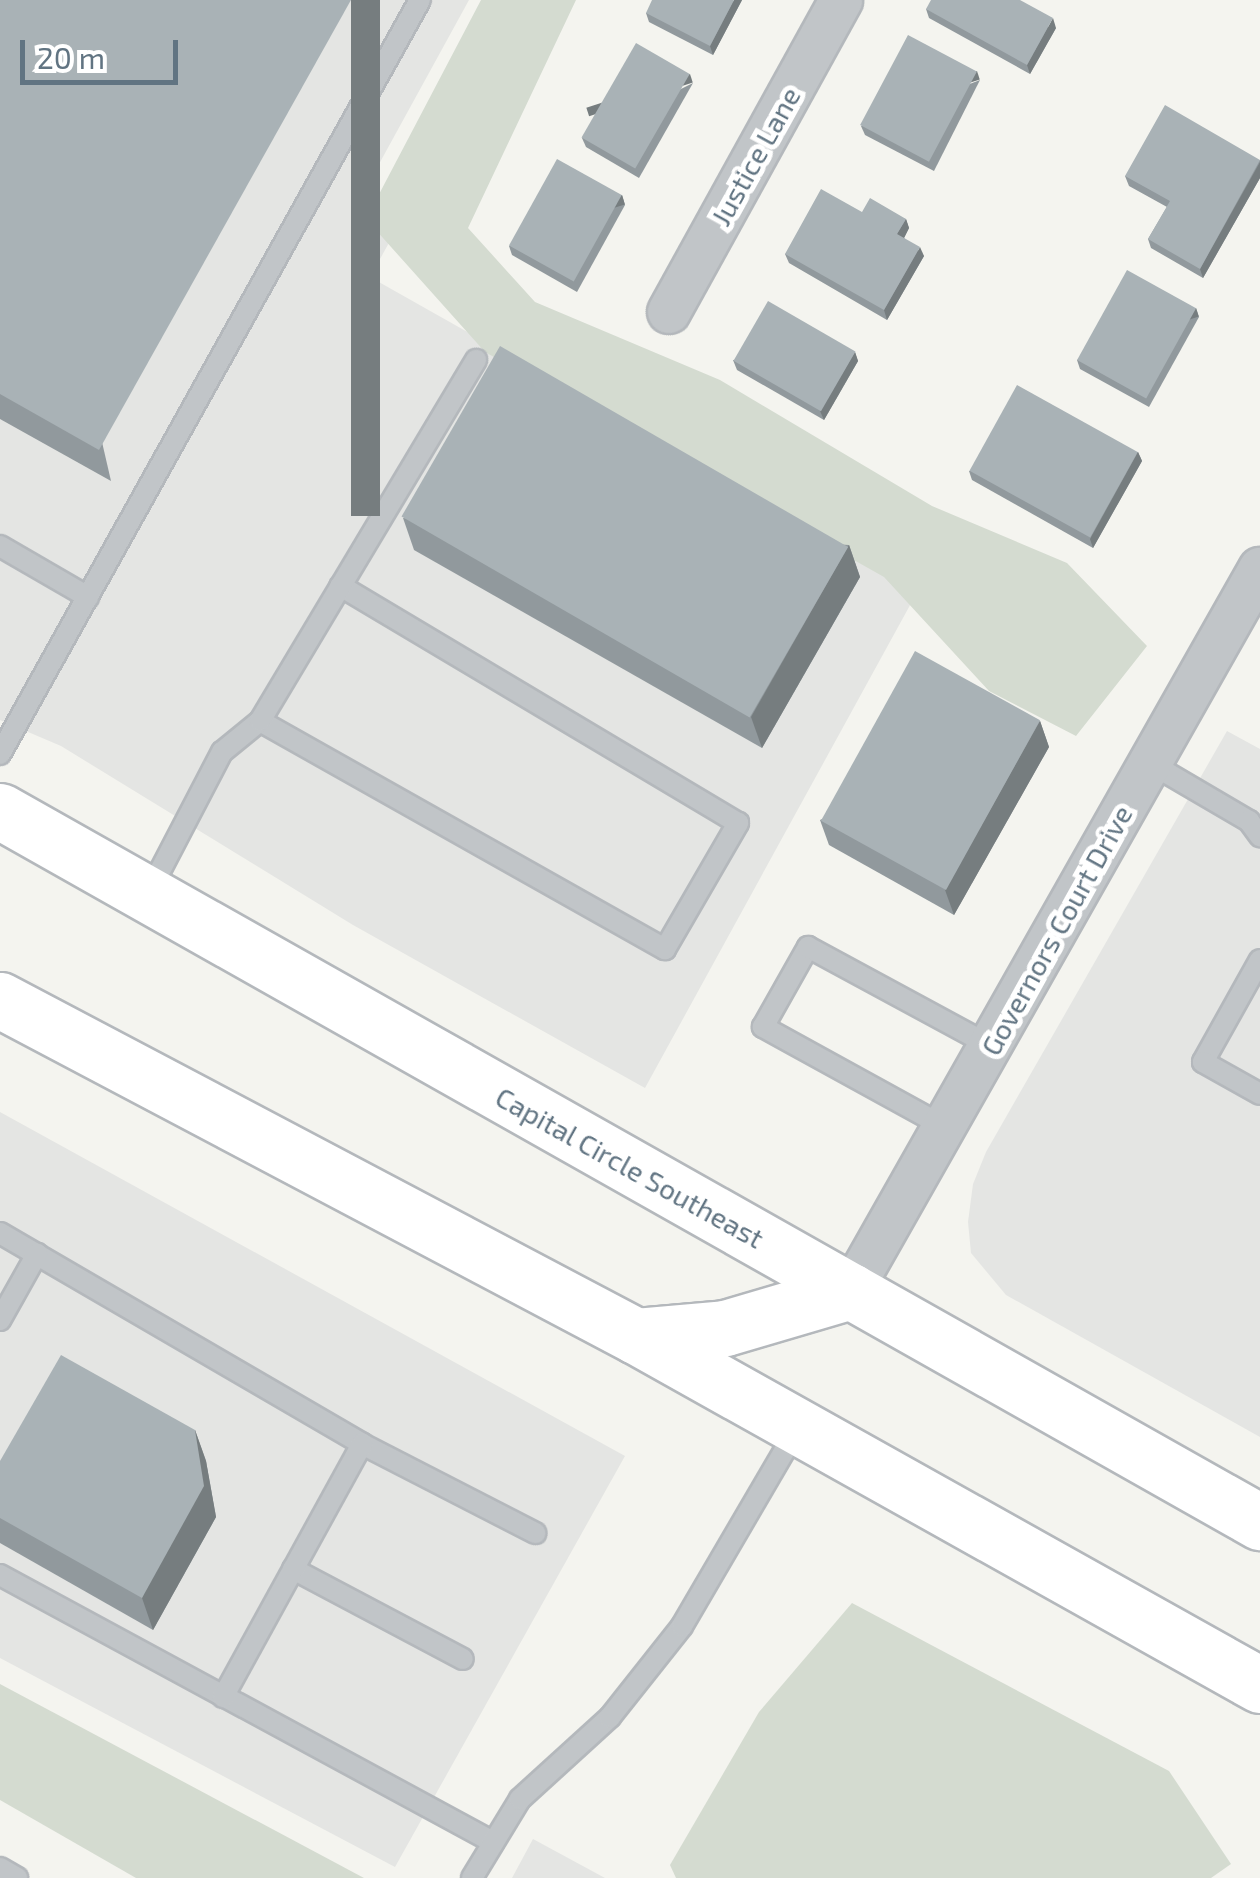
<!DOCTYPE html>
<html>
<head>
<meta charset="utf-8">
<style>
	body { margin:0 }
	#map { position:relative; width:1260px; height:1878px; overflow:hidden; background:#f4f4ef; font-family:"Exo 2",sans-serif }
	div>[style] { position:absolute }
	.built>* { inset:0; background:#e4e5e3 }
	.green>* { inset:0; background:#d4dbd0 }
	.roads { filter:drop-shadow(2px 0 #b4b8bc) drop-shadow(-2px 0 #b4b8bc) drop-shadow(0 2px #b4b8bc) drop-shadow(0 -2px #b4b8bc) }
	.lane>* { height:20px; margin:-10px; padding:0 10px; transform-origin:10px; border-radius:10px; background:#c1c5c8 }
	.street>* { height:42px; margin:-21px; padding:0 21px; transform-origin:21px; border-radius:21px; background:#c1c5c8 }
	.primary>* { height:55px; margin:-27.5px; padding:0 27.5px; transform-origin:27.5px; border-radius:27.5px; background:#fff }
	.wall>* { inset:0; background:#91999d }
	.shaded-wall>* { inset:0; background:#767d7f; transform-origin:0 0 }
	.building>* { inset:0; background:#a9b2b6; transform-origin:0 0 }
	span { translate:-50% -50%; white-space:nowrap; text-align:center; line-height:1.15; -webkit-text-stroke:10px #fff; paint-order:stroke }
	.street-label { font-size:28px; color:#617482 }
	.scale { position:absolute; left:20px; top:40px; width:158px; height:45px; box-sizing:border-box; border:5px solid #617482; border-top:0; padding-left:12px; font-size:30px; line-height:35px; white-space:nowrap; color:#617482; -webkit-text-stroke:8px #fff; paint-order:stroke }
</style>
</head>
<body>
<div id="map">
	<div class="built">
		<i style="clip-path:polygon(0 0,469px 0,356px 206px,395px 232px,370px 277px,920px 587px,645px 1088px,353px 925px,61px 746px,0 720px)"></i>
		<i style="clip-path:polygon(1227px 731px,1260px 749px,1260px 1437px,1006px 1295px,971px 1253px,968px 1222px,973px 1184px,986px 1152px)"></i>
		<i style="clip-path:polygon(0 1112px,625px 1456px,395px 1867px,0 1658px)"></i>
		<i style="clip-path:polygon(533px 1839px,605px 1878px,512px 1878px)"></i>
	</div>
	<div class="green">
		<i style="clip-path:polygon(481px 0,576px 0,468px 228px,535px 302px,720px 380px,932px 506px,1067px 563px,1147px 646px,1076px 736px,989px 691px,884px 577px,485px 352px,366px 219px)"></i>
		<i style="clip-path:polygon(852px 1603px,1169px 1771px,1231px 1864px,1211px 1878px,676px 1878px,670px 1865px,759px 1712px)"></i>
		<i style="clip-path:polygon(0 1684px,364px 1878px,136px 1878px,0 1800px)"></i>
	</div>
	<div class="roads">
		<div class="lane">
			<i style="left:0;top:546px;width:102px;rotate:30.1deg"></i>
			<i style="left:260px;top:721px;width:465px;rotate:29.4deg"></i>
			<i style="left:665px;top:949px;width:146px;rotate:-59.9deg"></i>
			<i style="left:738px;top:823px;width:463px;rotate:-149.2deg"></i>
			<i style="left:0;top:754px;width:863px;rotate:-60.88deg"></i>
			<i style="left:1150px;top:763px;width:115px;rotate:30.4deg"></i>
			<i style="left:1249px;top:821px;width:19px;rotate:54deg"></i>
			<i style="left:149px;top:892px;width:158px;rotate:-62.5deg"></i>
			<i style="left:222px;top:752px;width:49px;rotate:-39.2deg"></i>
			<i style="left:260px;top:721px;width:421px;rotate:-59.1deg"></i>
			<i style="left:1260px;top:960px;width:117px;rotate:119.2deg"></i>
			<i style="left:1203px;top:1062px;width:65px;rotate:29.3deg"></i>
			<i style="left:945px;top:1127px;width:208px;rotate:-151.2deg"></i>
			<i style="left:763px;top:1027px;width:92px;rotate:-60.6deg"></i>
			<i style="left:808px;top:947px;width:208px;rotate:28.4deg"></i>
			<i style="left:0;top:1233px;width:419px;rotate:30.2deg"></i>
			<i style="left:362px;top:1444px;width:195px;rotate:27.2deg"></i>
			<i style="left:0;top:1320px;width:76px;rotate:-60.7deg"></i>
			<i style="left:293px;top:1569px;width:192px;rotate:27.9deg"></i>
			<i style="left:0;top:1575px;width:561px;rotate:28.44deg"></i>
			<i style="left:223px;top:1697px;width:289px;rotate:-61.2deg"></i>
			<i style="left:0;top:1868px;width:20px;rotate:30deg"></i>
			<i style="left:472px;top:1878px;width:92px;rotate:-58.7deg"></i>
			<i style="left:520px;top:1799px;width:122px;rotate:-42.3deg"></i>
			<i style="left:610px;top:1717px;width:116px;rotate:-51.6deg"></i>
			<i style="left:682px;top:1626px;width:228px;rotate:-59.7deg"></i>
		</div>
		<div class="street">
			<i style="left:669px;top:312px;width:356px;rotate:-61.1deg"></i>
			<i style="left:851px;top:1291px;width:830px;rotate:-60.47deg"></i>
		</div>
		<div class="primary">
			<i style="left:0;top:811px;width:1447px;rotate:29.44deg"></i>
			<i style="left:0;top:1000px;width:719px;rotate:27.85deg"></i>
			<i style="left:636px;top:1336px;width:715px;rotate:29.22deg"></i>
			<i style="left:636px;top:1336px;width:89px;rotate:-5.1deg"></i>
			<i style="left:725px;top:1328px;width:131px;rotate:-16.4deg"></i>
		</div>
	</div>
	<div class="wall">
		<i style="clip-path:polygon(0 0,111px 481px,0 419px)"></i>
		<i style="clip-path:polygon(742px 0,713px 55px,649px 22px,646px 13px)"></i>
		<i style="clip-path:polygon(926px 9px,1056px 28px,1030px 74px,929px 18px)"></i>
		<i style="clip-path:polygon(980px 80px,934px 171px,865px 135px,861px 126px)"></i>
		<i style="clip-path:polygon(693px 83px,639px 178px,586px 147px,582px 138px)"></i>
		<i style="clip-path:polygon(1260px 160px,1260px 178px,1203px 278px,1151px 248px,1148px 239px,1167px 207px,1129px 186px,1125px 176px)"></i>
		<i style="clip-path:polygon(622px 195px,625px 205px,577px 292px,512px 255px,509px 246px)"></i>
		<i style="clip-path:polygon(862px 212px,906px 219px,909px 228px,904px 238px,924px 256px,887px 320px,789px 263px,785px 254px)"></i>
		<i style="clip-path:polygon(1196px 308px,1199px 317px,1149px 407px,1080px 369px,1077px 360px)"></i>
		<i style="clip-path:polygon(855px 352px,858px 361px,824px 420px,737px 370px,733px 360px)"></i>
		<i style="clip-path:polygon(1138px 452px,1142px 461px,1093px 548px,972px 480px,969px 471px)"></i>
		<i style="clip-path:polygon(403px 518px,849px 545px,860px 577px,762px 748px,414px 550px)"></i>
		<i style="clip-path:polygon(1040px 721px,1049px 747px,954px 915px,829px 845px,820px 820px)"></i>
		<i style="clip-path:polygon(195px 1430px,206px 1461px,216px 1517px,153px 1630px,0 1543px,0 1461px)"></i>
	</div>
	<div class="shaded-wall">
		<i style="left:351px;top:0;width:29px;height:516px"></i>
		<i style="clip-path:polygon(734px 0,742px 0,713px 55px,710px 46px)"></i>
		<i style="clip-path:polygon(1053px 18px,1056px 28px,1030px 74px,1027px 65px)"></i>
		<i style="left:977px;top:71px;width:9px;height:102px;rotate:72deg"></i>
		<i style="left:690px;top:74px;width:9px;height:109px;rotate:72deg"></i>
		<i style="clip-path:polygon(1260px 162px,1260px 178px,1203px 278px,1200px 269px)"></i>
		<i style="left:622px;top:195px;width:10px;height:99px;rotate:73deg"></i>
		<i style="clip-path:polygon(906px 219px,909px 228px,901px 244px,897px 234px)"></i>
		<i style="clip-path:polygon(920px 247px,924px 256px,887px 320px,884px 310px)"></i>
		<i style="left:1196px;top:308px;width:9px;height:103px;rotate:72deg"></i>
		<i style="clip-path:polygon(855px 352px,858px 361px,824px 420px,820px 411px)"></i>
		<i style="clip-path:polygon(1138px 452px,1142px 461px,1093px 548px,1090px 539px)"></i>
		<i style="clip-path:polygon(849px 545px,860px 577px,762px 748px,751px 717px)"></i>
		<i style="clip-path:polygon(1040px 721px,1049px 747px,954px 915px,945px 890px)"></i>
		<i style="clip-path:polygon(195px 1430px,206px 1461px,216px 1517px,153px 1630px,142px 1598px)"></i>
	</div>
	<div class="building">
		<i style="clip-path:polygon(0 0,351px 0,99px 450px,0 394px)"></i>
		<i style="clip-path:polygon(652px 0,734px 0,710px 46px,646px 13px)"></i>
		<i style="clip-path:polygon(931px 0,1020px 0,1053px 18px,1027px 65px,926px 9px)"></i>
		<i style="left:908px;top:35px;width:78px;height:102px;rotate:28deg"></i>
		<i style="left:636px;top:43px;width:62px;height:109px;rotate:30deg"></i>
		<i style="clip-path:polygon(1165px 105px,1260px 160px,1200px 269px,1148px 239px,1170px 201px,1125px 176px)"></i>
		<i style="left:557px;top:159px;width:74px;height:99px;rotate:29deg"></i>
		<i style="clip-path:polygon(821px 189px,862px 212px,870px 198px,906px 219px,897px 234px,920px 247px,884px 310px,785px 254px)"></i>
		<i style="left:1127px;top:270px;width:79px;height:103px;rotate:29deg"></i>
		<i style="left:768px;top:301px;width:101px;height:69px;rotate:30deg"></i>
		<i style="left:500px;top:346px;width:402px;height:197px;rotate:30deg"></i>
		<i style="left:1017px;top:385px;width:138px;height:98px;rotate:29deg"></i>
		<i style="left:915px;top:651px;width:143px;height:194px;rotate:29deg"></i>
		<i style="clip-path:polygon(61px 1355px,195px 1430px,204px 1486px,142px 1598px,0 1518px,0 1461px)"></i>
	</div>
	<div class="street-label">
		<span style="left:755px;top:156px;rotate:-61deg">Justice Lane</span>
		<span style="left:1056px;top:930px;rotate:-61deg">Governors Court Drive</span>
		<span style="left:630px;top:1167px;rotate:29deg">Capital Circle Southeast</span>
	</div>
	<div class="scale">20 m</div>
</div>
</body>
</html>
